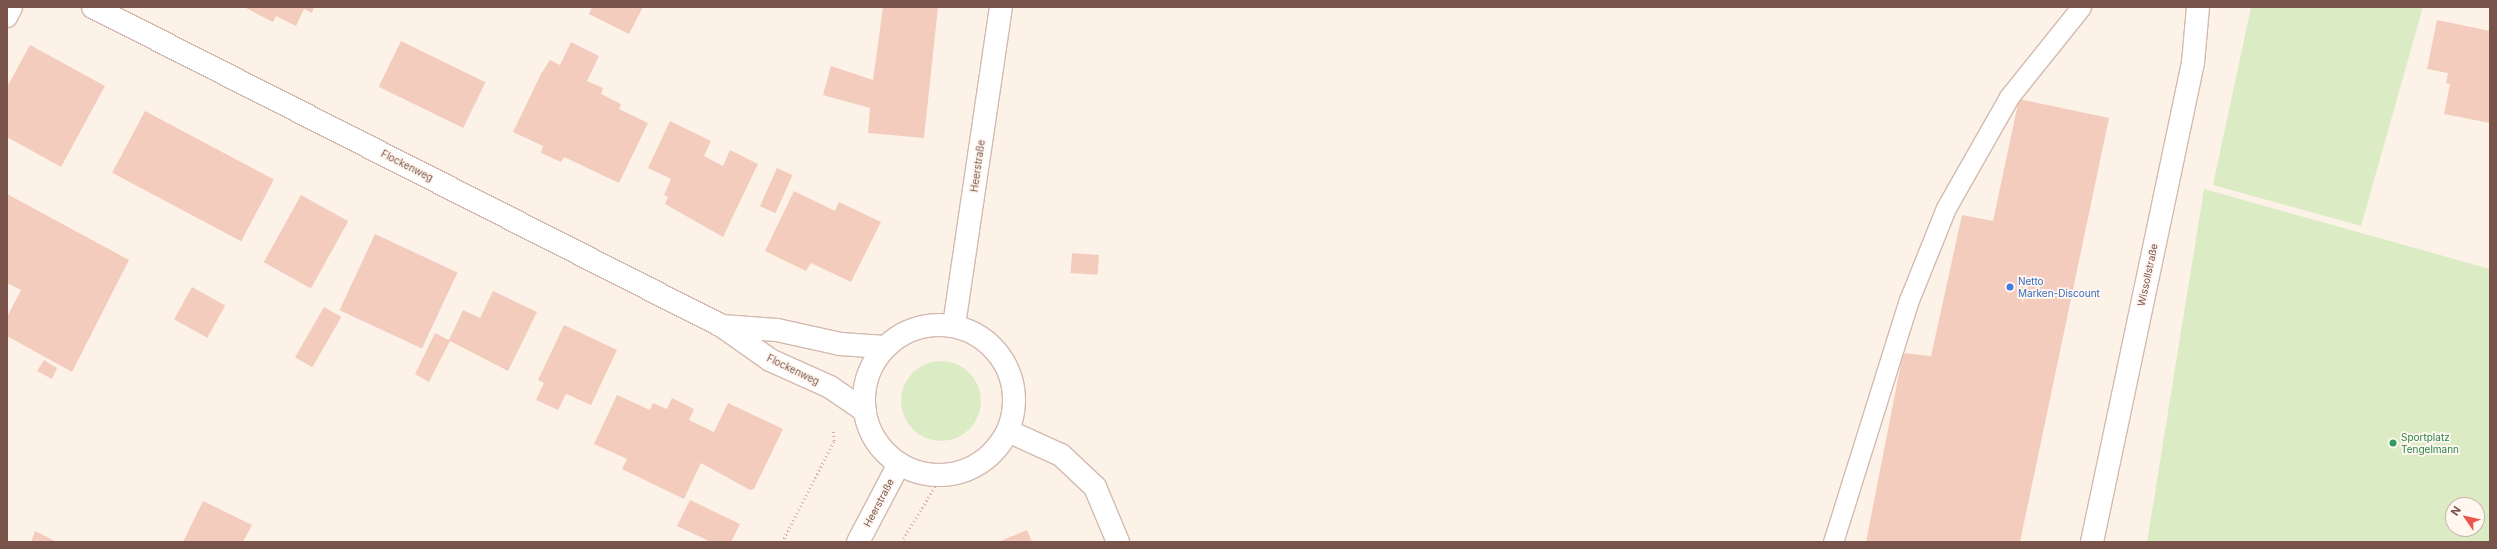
<!DOCTYPE html>
<html>
<head>
<meta charset="utf-8">
<style>
	body { margin:0 }
	#map { position:relative; width:2497px; height:549px; overflow:hidden; background:#fdf2e8; font-family:Inter,sans-serif }
	div>[style] { position:absolute }
	.green>* { inset:0; background:#dbecc5 }
	.round { border-radius:50% }
	.building>* { inset:0; background:#f4ccbe; transform-origin:0 0 }
	.path>* { height:2.5px; margin-top:-1.25px; transform-origin:0; background:repeating-linear-gradient(90deg,#daaea1 0 1px,transparent 0 4px) }
	.roads { filter:drop-shadow(1px 0 #d3bab0) drop-shadow(-1px 0 #d3bab0) drop-shadow(0 1px #d3bab0) drop-shadow(0 -1px #d3bab0) }
	.lane>* { height:19px; margin:-9.5px; padding:0 9.5px; transform-origin:9.5px; border-radius:9.5px; background:#fff }
	.street>* { height:22px; margin:-11px; padding:0 11px; transform-origin:11px; border-radius:11px; background:#fff }
	.secondary>* { height:22px; margin:-11px; padding:0 11px; transform-origin:11px; border-radius:11px; background:#fff }
	.secondary>.ring { margin:-11px; padding:0; box-sizing:content-box; background:none; border:22px solid #fff; border-radius:50% }
	.dots>* { width:11px; height:11px; translate:-50% -50%; box-sizing:border-box; border:2px solid #fff7f0; border-radius:50% }
	span { translate:-50% -50%; white-space:nowrap; text-align:center; line-height:1.15; -webkit-text-stroke:3.5px #fff7f0; paint-order:stroke }
	.street-label { font-size:10px; color:#7a544a }
	.shop-label { font-size:10px; color:#366cbe }
	.left { translate:0 -50%; text-align:left }
	.leisure-label { font-size:10px; color:#27864d }
	.frame { position:absolute; inset:0; border:8px solid #7a544a; pointer-events:none }
	.north { position:absolute; left:2445px; top:497px; width:40px; height:40px; box-sizing:border-box; background:#fff7f0; border:1px solid #cab6ae; border-radius:50%; rotate:304deg; font-size:11px; font-weight:700; line-height:16px; text-align:center; color:#7a544a }
	.north::after { content:''; display:block; margin:auto; width:14px; height:18px; background:#ec5549; clip-path:polygon(50% 0,100% 100%,50% 72%,0 100%) }
</style>
</head>
<body>
<div id="map">
	<div class="green">
		<i style="clip-path:polygon(2251px 7px,2423px 7px,2361px 226px,2213px 185px)"></i>
		<i style="clip-path:polygon(evenodd,2204px 189px,2490px 269px,2490px 542px,2147px 542px,2204px 189px,2453px 505px,2477px 505px,2477px 529px,2453px 529px,2453px 505px)"></i>
		<i class="round" style="left:901px;top:361px;width:80px;height:80px"></i>
	</div>
	<div class="building">
		<i style="clip-path:polygon(244px 7px,314px 7px,312px 13px,304px 9px,296px 26px,276px 16px,273px 22px)"></i>
		<i style="clip-path:polygon(592px 7px,643px 7px,629px 34px,589px 14px)"></i>
		<i style="clip-path:polygon(883px 7px,938px 7px,924px 138px,868px 133px,870px 108px,823px 95px,831px 66px,873px 80px)"></i>
		<i style="clip-path:polygon(2437px 20px,2490px 31px,2490px 123px,2444px 114px,2450px 84px,2446px 83px,2448px 73px,2427px 69px)"></i>
		<i style="left:401px;top:41px;width:94px;height:51px;rotate:26deg"></i>
		<i style="clip-path:polygon(571px 42px,599px 56px,587px 81px,603px 88px,601px 94px,621px 104px,619px 109px,648px 123px,619px 183px,564px 157px,561px 162px,541px 153px,543px 146px,513px 132px,541px 74px,550px 60px,560px 65px)"></i>
		<i style="clip-path:polygon(30px 45px,105px 86px,61px 167px,7px 137px,7px 87px)"></i>
		<i style="clip-path:polygon(2019px 99px,2109px 118px,2020px 542px,1866px 542px,1903px 353px,1931px 356px,1962px 215px,1993px 221px)"></i>
		<i style="left:145px;top:111px;width:146px;height:70px;rotate:28deg"></i>
		<i style="clip-path:polygon(670px 121px,711px 141px,704px 156px,723px 166px,730px 150px,758px 164px,723px 237px,665px 204px,668px 197px,664px 195px,671px 179px,648px 168px)"></i>
		<i style="left:777px;top:168px;width:17px;height:42px;rotate:24deg"></i>
		<i style="clip-path:polygon(794px 191px,835px 211px,839px 202px,881px 222px,851px 282px,811px 263px,806px 271px,765px 251px)"></i>
		<i style="clip-path:polygon(7px 194px,129px 260px,72px 372px,7px 336px,7px 317px,21px 290px,7px 283px)"></i>
		<i style="left:301px;top:195px;width:54px;height:77px;rotate:29deg"></i>
		<i style="left:375px;top:234px;width:91px;height:84px;rotate:25deg"></i>
		<i style="left:1072px;top:253px;width:27px;height:20px;rotate:4deg"></i>
		<i style="left:192px;top:287px;width:38px;height:37px;rotate:29deg"></i>
		<i style="clip-path:polygon(493px 291px,537px 312px,508px 371px,450px 341px,429px 382px,415px 374px,435px 333px,449px 340px,463px 310px,480px 318px)"></i>
		<i style="left:324px;top:307px;width:20px;height:58px;rotate:30deg"></i>
		<i style="clip-path:polygon(564px 325px,617px 350px,591px 405px,566px 394px,558px 410px,536px 400px,544px 383px,538px 380px)"></i>
		<i style="clip-path:polygon(44px 360px,57px 368px,52px 379px,37px 371px)"></i>
		<i style="clip-path:polygon(617px 395px,650px 410px,653px 403px,667px 409px,672px 398px,694px 409px,689px 420px,714px 432px,728px 403px,783px 429px,754px 489px,750px 490px,701px 463px,684px 499px,622px 469px,627px 459px,594px 444px)"></i>
		<i style="clip-path:polygon(690px 500px,740px 524px,731px 542px,711px 542px,677px 526px)"></i>
		<i style="clip-path:polygon(203px 501px,252px 525px,243px 542px,183px 542px)"></i>
		<i style="clip-path:polygon(1027px 530px,1032px 542px,998px 542px)"></i>
		<i style="clip-path:polygon(35px 531px,57px 542px,31px 542px)"></i>
	</div>
	<div class="path">
		<i style="left:782px;top:542px;width:114px;rotate:-62.8deg"></i>
		<i style="left:834px;top:441px;width:12px;rotate:-95deg"></i>
		<i style="left:901px;top:542px;width:79px;rotate:-58.5deg"></i>
	</div>
	<div class="roads">
		<div class="lane">
			<i style="left:7px;top:17px;width:11px;rotate:-63deg"></i>
			<i style="left:1833px;top:542px;width:254px;rotate:-72.6deg"></i>
			<i style="left:1909px;top:300px;width:99px;rotate:-68.1deg"></i>
			<i style="left:1946px;top:208px;width:128px;rotate:-60.4deg"></i>
			<i style="left:2009px;top:97px;width:115px;rotate:-51.3deg"></i>
		</div>
		<div class="street">
			<i style="left:93px;top:7px;width:705px;rotate:26.89deg"></i>
			<i style="left:722px;top:326px;width:59px;rotate:35.3deg"></i>
			<i style="left:770px;top:360px;width:66px;rotate:24.2deg"></i>
			<i style="left:830px;top:387px;width:42px;rotate:34.4deg"></i>
			<i style="left:722px;top:326px;width:55px;rotate:4.2deg"></i>
			<i style="left:777px;top:330px;width:65px;rotate:12.5deg"></i>
			<i style="left:840px;top:344px;width:45px;rotate:3.8deg"></i>
			<i style="left:1008px;top:431px;width:58px;rotate:24.4deg"></i>
			<i style="left:1061px;top:455px;width:47px;rotate:43.3deg"></i>
			<i style="left:1095px;top:487px;width:60px;rotate:67.3deg"></i>
			<i style="left:2092px;top:542px;width:490px;rotate:-78.1deg"></i>
			<i style="left:2193px;top:63px;width:56px;rotate:-84.9deg"></i>
		</div>
		<div class="secondary">
			<i style="left:954px;top:325px;width:321px;rotate:-81.6deg"></i>
			<i class="ring" style="left:864px;top:325px;width:128px;height:128px"></i>
			<i style="left:858px;top:542px;width:88px;rotate:-62.3deg"></i>
		</div>
	</div>
	<div class="dots">
		<i style="left:2010px;top:287px;background:#3f7fe0"></i>
		<i style="left:2393px;top:443px;background:#2e9e5b"></i>
	</div>
	<div class="street-label">
		<span style="left:407px;top:166px;rotate:27deg">Flockenweg</span>
		<span style="left:978px;top:166px;rotate:-82deg">Heerstraße</span>
		<span style="left:2148px;top:275px;rotate:-78deg">Wissollstraße</span>
		<span style="left:793px;top:370px;rotate:26deg">Flockenweg</span>
		<span style="left:879px;top:503px;rotate:-62deg">Heerstraße</span>
	</div>
	<div class="shop-label">
		<span class="left" style="left:2018px;top:287px">Netto<br>Marken-Discount</span>
	</div>
	<div class="leisure-label">
		<span class="left" style="left:2401px;top:443px">Sportplatz<br>Tengelmann</span>
	</div>
	<div class="frame"></div>
	<div class="north">N</div>
</div>
</body>
</html>
